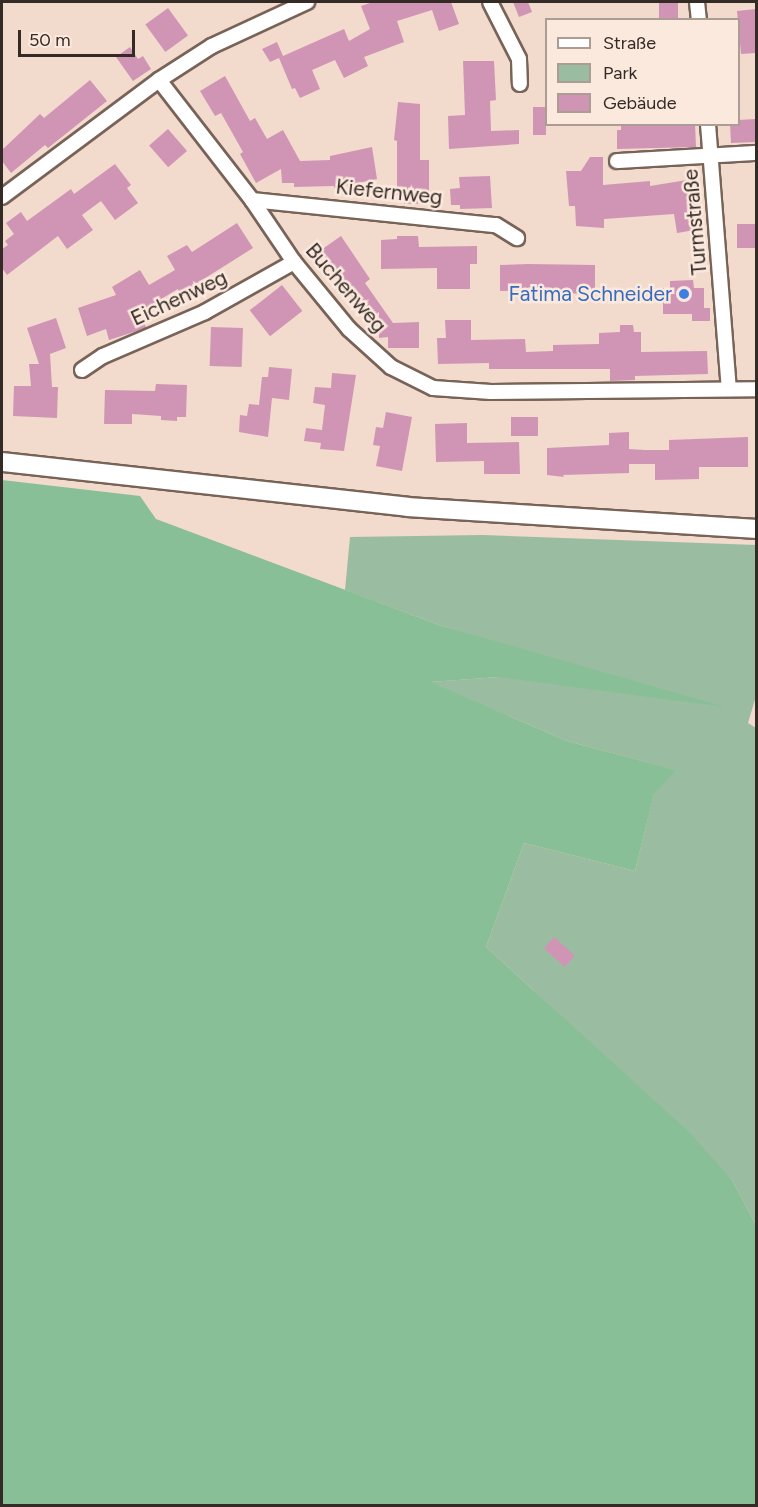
<!DOCTYPE html>
<html>
<head>
<meta charset="utf-8">
<style>
	body { margin:0 }
	#map { position:relative; width:758px; height:1507px; overflow:hidden; background:#f2dacd; font-family:Figtree,sans-serif }
	div>[style] { position:absolute }
	.green>* { inset:0; background:#9abca1 }
	.forest>* { inset:0; background:#89bf96 }
	.building>* { inset:0; background:#d095b5; transform-origin:0 0 }
	.roads { filter:drop-shadow(2px 0 #786358) drop-shadow(-2px 0 #786358) drop-shadow(0 2px #786358) drop-shadow(0 -2px #786358) }
	.minor>* { height:14px; margin:-7px; padding:0 7px; transform-origin:7px; border-radius:7px; background:#fff }
	.secondary>* { height:18px; margin:-9px; padding:0 9px; transform-origin:9px; border-radius:9px; background:#fff }
	.dots>* { width:16px; height:16px; translate:-50% -50%; box-sizing:border-box; border:3px solid #fce9de; border-radius:50% }
	span { translate:-50% -50%; white-space:nowrap; text-align:center; line-height:1.15; -webkit-text-stroke:5px #fce9de; paint-order:stroke }
	.street-label { font-size:21px; color:#342b26 }
	.shop-label { font-size:21px; color:#366cbe }
	.right { translate:-100% -50%; text-align:right }
	.frame { position:absolute; inset:0; border:3px solid #342b26; pointer-events:none }
	.legend { position:absolute; left:545px; top:18px; width:195px; height:108px; box-sizing:border-box; background:#fce9de; border:2px solid #ac9d94; margin:0; padding:8px 10px; list-style:none; font-size:18px; color:#342b26 }
	.legend li { display:flex; align-items:center; gap:12px; height:30px }
	.legend b { width:30px; border:2px solid #ac9d94 }
	.scale { position:absolute; left:18px; top:30px; width:117px; height:27px; box-sizing:border-box; border:3px solid #342b26; border-top:0; padding-left:8px; font-size:18px; line-height:21px; white-space:nowrap; color:#342b26; -webkit-text-stroke:4px #fce9de; paint-order:stroke }
</style>
</head>
<body>
<div id="map">
	<div class="green">
		<i style="clip-path:polygon(483px 535px,756px 545px,756px 696px,748px 723px,756px 728px,756px 1225px,732px 1180px,530px 987px,486px 947px,524px 843px,635px 871px,654px 793px,675px 770px,567px 741px,430px 682px,499px 677px,549px 658px,439px 625px,345px 590px,350px 537px)"></i>
	</div>
	<div class="forest">
		<i style="clip-path:polygon(2px 480px,140px 496px,156px 519px,439px 625px,725px 707px,499px 677px,431px 682px,567px 741px,676px 770px,654px 794px,635px 871px,524px 843px,486px 947px,689px 1132px,732px 1180px,756px 1225px,756px 1505px,2px 1505px)"></i>
	</div>
	<div class="building">
		<i style="clip-path:polygon(373px 2px,451px 2px,459px 24px,439px 31px,432px 10px,397px 21px,404px 42px,364px 57px,368px 66px,344px 78px,335px 60px,312px 70px,320px 89px,300px 98px,295px 88px,292px 89px,279px 58px,270px 62px,262px 49px,277px 42px,283px 56px,344px 29px,349px 41px,370px 29px,361px 6px)"></i>
		<i style="clip-path:polygon(513px 2px,528px 2px,532px 12px,519px 17px)"></i>
		<i style="left:659px;top:2px;width:19px;height:18px"></i>
		<i style="left:168px;top:8px;width:34px;height:28px;rotate:54deg"></i>
		<i style="clip-path:polygon(756px 9px,756px 53px,741px 54px,737px 11px)"></i>
		<i style="clip-path:polygon(130px 47px,138px 59px,143px 56px,151px 69px,133px 81px,116px 57px)"></i>
		<i style="clip-path:polygon(463px 61px,494px 61px,496px 100px,490px 101px,491px 131px,519px 130px,519px 144px,449px 149px,448px 116px,465px 115px)"></i>
		<i style="clip-path:polygon(225px 76px,250px 121px,255px 118px,267px 139px,283px 130px,300px 161px,330px 160px,330px 156px,372px 147px,377px 179px,334px 188px,334px 186px,294px 187px,294px 183px,282px 183px,281px 169px,256px 183px,240px 154px,243px 152px,221px 113px,215px 116px,200px 91px)"></i>
		<i style="clip-path:polygon(90px 80px,107px 101px,48px 148px,45px 145px,11px 173px,2px 161px,2px 150px,40px 114px,44px 118px)"></i>
		<i style="clip-path:polygon(398px 102px,420px 104px,420px 160px,429px 160px,429px 197px,418px 197px,418px 204px,404px 204px,403px 197px,397px 197px,397px 141px,394px 140px)"></i>
		<i style="left:533px;top:107px;width:13px;height:28px"></i>
		<i style="clip-path:polygon(756px 119px,756px 142px,731px 143px,730px 124px,738px 124px,738px 120px)"></i>
		<i style="clip-path:polygon(621px 124px,695px 124px,696px 147px,617px 149px,617px 130px,621px 130px)"></i>
		<i style="left:168px;top:129px;width:29px;height:25px;rotate:49deg"></i>
		<i style="clip-path:polygon(590px 157px,603px 157px,603px 185px,650px 181px,650px 186px,687px 180px,690px 205px,698px 204px,701px 229px,677px 233px,674px 214px,604px 219px,604px 228px,576px 226px,575px 206px,569px 206px,566px 171px,581px 171px)"></i>
		<i style="clip-path:polygon(115px 164px,131px 185px,127px 188px,138px 203px,115px 220px,101px 201px,82px 215px,93px 230px,67px 249px,58px 236px,7px 275px,2px 268px,2px 249px,8px 245px,5px 241px,14px 234px,6px 223px,21px 212px,27px 221px,71px 189px,74px 194px)"></i>
		<i style="clip-path:polygon(490px 176px,492px 208px,460px 209px,460px 205px,451px 205px,450px 189px,460px 188px,459px 177px)"></i>
		<i style="clip-path:polygon(237px 223px,253px 248px,180px 294px,178px 289px,141px 311px,146px 328px,109px 340px,106px 329px,87px 336px,78px 308px,116px 295px,112px 287px,140px 270px,149px 285px,175px 270px,167px 256px,187px 245px,192px 252px)"></i>
		<i style="left:756px;top:224px;width:24px;height:19px;rotate:90deg"></i>
		<i style="clip-path:polygon(341px 236px,370px 279px,365px 283px,393px 323px,419px 322px,419px 348px,388px 348px,388px 337px,379px 338px,379px 312px,367px 320px,350px 294px,348px 295px,321px 250px)"></i>
		<i style="clip-path:polygon(397px 236px,418px 236px,419px 247px,477px 246px,477px 264px,470px 264px,470px 289px,437px 289px,437px 268px,381px 269px,381px 240px,397px 239px)"></i>
		<i style="clip-path:polygon(528px 264px,595px 265px,595px 293px,551px 294px,551px 290px,500px 291px,500px 265px)"></i>
		<i style="clip-path:polygon(693px 280px,694px 288px,704px 288px,704px 308px,710px 308px,710px 321px,692px 321px,692px 314px,663px 314px,663px 288px,670px 288px,670px 281px)"></i>
		<i style="left:282px;top:285px;width:33px;height:41px;rotate:52deg"></i>
		<i style="clip-path:polygon(56px 318px,66px 348px,50px 354px,52px 387px,58px 387px,57px 418px,13px 416px,14px 386px,31px 386px,29px 364px,39px 364px,27px 328px)"></i>
		<i style="clip-path:polygon(445px 320px,471px 320px,471px 340px,525px 339px,526px 352px,553px 351px,553px 345px,599px 344px,599px 333px,620px 332px,620px 325px,633px 325px,634px 332px,641px 332px,641px 352px,707px 351px,708px 374px,635px 376px,635px 380px,610px 381px,610px 369px,489px 369px,489px 363px,438px 364px,437px 338px,446px 338px)"></i>
		<i style="left:211px;top:327px;width:32px;height:39px;rotate:2deg"></i>
		<i style="clip-path:polygon(269px 367px,292px 369px,289px 400px,272px 398px,268px 437px,239px 432px,240px 415px,247px 416px,249px 404px,259px 405px,262px 377px,268px 377px)"></i>
		<i style="clip-path:polygon(332px 373px,356px 375px,344px 451px,320px 449px,321px 443px,304px 441px,306px 428px,322px 430px,325px 405px,313px 403px,315px 387px,331px 388px)"></i>
		<i style="clip-path:polygon(156px 384px,187px 385px,186px 417px,177px 417px,177px 421px,161px 420px,161px 416px,132px 414px,132px 424px,104px 424px,105px 390px,155px 391px)"></i>
		<i style="clip-path:polygon(386px 412px,412px 417px,402px 471px,376px 466px,380px 446px,373px 445px,376px 427px,383px 428px)"></i>
		<i style="left:511px;top:417px;width:27px;height:19px"></i>
		<i style="clip-path:polygon(467px 423px,467px 443px,519px 442px,520px 474px,484px 474px,484px 461px,436px 462px,435px 424px)"></i>
		<i style="clip-path:polygon(629px 432px,629px 449px,645px 450px,669px 450px,669px 440px,748px 437px,748px 467px,699px 467px,699px 479px,655px 480px,655px 464px,629px 464px,629px 473px,563px 475px,564px 477px,547px 475px,547px 448px,609px 445px,609px 433px)"></i>
		<i style="left:554px;top:937px;width:28px;height:15px;rotate:42deg"></i>
	</div>
	<div class="roads">
		<div class="minor">
			<i style="left:490px;top:2px;width:64px;rotate:63deg"></i>
			<i style="left:519px;top:59px;width:25px;rotate:88deg"></i>
			<i style="left:697px;top:2px;width:18px;rotate:84deg"></i>
			<i style="left:159px;top:80px;width:152px;rotate:52.2deg"></i>
			<i style="left:252px;top:200px;width:75px;rotate:55.9deg"></i>
			<i style="left:294px;top:262px;width:87px;rotate:50.6deg"></i>
			<i style="left:349px;top:329px;width:57px;rotate:42.1deg"></i>
			<i style="left:391px;top:367px;width:47px;rotate:26.6deg"></i>
			<i style="left:433px;top:388px;width:58px;rotate:3.9deg"></i>
			<i style="left:491px;top:392px;width:265px;rotate:-0.6deg"></i>
			<i style="left:708px;top:124px;width:265px;rotate:85.5deg"></i>
			<i style="left:617px;top:161px;width:139px;rotate:-3.3deg"></i>
			<i style="left:2px;top:197px;width:196px;rotate:-36.7deg"></i>
			<i style="left:159px;top:80px;width:63px;rotate:-32.7deg"></i>
			<i style="left:212px;top:46px;width:105px;rotate:-24.9deg"></i>
			<i style="left:252px;top:200px;width:245px;rotate:5.9deg"></i>
			<i style="left:496px;top:225px;width:25px;rotate:32deg"></i>
			<i style="left:82px;top:370px;width:25px;rotate:-34deg"></i>
			<i style="left:103px;top:356px;width:111px;rotate:-23.3deg"></i>
			<i style="left:205px;top:312px;width:102px;rotate:-29.3deg"></i>
		</div>
		<div class="secondary">
			<i style="left:2px;top:462px;width:408px;rotate:6.3deg"></i>
			<i style="left:408px;top:507px;width:349px;rotate:3.6deg"></i>
		</div>
	</div>
	<div class="dots">
		<i style="left:684px;top:294px;background:#3f7fe0"></i>
	</div>
	<div class="street-label">
		<span style="left:389px;top:192px;rotate:6deg">Kiefernweg</span>
		<span style="left:695px;top:222px;rotate:-95deg">Turmstraße</span>
		<span style="left:346px;top:288px;rotate:49deg">Buchenweg</span>
		<span style="left:179px;top:298px;rotate:-25deg">Eichenweg</span>
	</div>
	<div class="shop-label">
		<span class="right" style="left:672px;top:294px">Fatima Schneider</span>
	</div>
	<div class="frame"></div>
	<ul class="legend">
	<li><b style="height:8px;background:#fff"></b>Straße</li>
	<li><b style="height:16px;background:#9abca1"></b>Park</li>
	<li><b style="height:16px;background:#d095b5"></b>Gebäude</li>
	</ul>
	<div class="scale">50 m</div>
</div>
</body>
</html>
